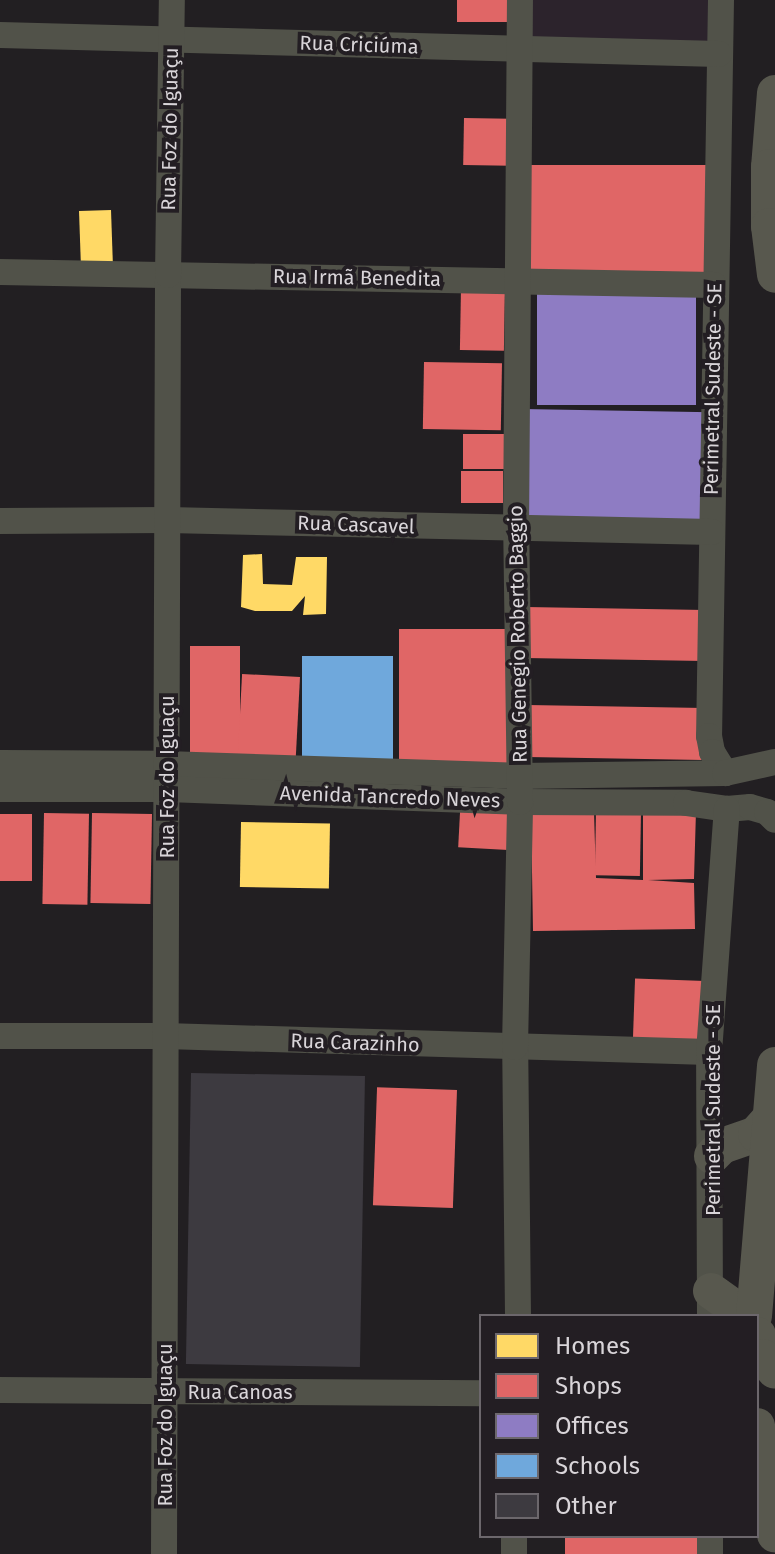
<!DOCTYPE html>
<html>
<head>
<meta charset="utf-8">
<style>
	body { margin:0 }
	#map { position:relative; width:775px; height:1554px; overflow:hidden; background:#221f22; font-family:"Fira Sans",sans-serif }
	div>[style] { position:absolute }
	.built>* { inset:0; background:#2c232c; transform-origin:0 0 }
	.homes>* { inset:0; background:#ffd966; transform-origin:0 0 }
	.shops>* { inset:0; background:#e06666; transform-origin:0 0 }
	.offices>* { inset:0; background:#8e7cc3; transform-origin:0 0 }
	.schools>* { inset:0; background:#6fa8dc; transform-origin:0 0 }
	.building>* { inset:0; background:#3d3a40; transform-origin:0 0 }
	.minor>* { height:26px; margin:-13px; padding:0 13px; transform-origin:13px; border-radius:13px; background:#515249 }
	.highway>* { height:36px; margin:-18px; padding:0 18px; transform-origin:18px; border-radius:18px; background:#58584e }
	span { translate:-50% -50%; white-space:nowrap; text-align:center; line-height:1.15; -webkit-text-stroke:8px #231e23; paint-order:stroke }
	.street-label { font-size:20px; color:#d9d5d9 }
	.legend { position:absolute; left:479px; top:1314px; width:280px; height:224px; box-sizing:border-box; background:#231e23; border:2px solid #6c676c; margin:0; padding:10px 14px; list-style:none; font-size:24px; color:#d9d5d9 }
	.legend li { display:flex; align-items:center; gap:16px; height:40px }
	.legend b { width:40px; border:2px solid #6c676c }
</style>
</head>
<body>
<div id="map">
	<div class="built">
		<i style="left:529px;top:0;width:188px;height:41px"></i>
	</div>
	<div class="homes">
		<i style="left:111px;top:210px;width:55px;height:32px;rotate:88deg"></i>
		<i style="clip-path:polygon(262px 554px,263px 584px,292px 585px,296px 557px,327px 557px,326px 614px,303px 615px,305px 596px,292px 611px,255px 611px,241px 607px,243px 555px)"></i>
		<i style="left:241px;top:822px;width:89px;height:65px;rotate:1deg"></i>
	</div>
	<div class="shops">
		<i style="left:457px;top:0;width:50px;height:22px"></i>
		<i style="left:464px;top:118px;width:47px;height:47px;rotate:1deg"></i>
		<i style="left:525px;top:165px;width:185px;height:108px"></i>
		<i style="left:461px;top:287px;width:44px;height:63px;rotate:1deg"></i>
		<i style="left:424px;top:362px;width:78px;height:67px;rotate:1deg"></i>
		<i style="left:463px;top:434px;width:42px;height:35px"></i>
		<i style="left:503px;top:471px;width:32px;height:42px;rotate:90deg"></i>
		<i style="left:526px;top:607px;width:179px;height:51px;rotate:1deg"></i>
		<i style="left:399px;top:629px;width:112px;height:135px"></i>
		<i style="left:240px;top:646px;width:118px;height:50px;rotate:90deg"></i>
		<i style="left:300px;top:677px;width:86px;height:58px;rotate:93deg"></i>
		<i style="left:704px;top:708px;width:52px;height:176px;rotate:91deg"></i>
		<i style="left:641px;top:811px;width:65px;height:45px;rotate:91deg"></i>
		<i style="clip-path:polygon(643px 811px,696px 811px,694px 879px,648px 880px,694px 883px,695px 929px,533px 931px,531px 812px,594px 812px,596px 878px,643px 880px)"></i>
		<i style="left:44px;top:813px;width:45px;height:91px;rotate:1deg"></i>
		<i style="left:0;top:814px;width:32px;height:67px"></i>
		<i style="left:152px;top:814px;width:90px;height:60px;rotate:91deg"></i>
		<i style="left:510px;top:814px;width:36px;height:50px;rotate:93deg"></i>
		<i style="left:705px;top:981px;width:62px;height:70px;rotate:92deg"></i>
		<i style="left:457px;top:1090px;width:118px;height:80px;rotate:92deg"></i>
		<i style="left:565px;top:1536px;width:132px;height:18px"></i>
	</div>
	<div class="offices">
		<i style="left:537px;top:293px;width:159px;height:112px"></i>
		<i style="left:522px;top:409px;width:189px;height:114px;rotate:1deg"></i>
	</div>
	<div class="schools">
		<i style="left:302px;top:656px;width:91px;height:107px"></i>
	</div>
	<div class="building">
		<i style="left:191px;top:1073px;width:174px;height:291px;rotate:1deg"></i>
	</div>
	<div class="minor">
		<i style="left:721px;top:0;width:736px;rotate:90.93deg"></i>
		<i style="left:709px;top:736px;width:16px;rotate:79deg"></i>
		<i style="left:712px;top:752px;width:25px;rotate:58deg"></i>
		<i style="left:0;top:35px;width:719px;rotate:1.51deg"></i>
		<i style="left:0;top:272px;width:714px;rotate:1.04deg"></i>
		<i style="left:0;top:521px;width:168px;rotate:-0.3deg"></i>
		<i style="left:168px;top:520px;width:544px;rotate:1.26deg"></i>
		<i style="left:0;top:763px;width:166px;rotate:0.3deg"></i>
		<i style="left:166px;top:764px;width:353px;rotate:1.9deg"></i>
		<i style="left:519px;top:776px;width:206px;rotate:-0.8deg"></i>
		<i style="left:725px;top:773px;width:51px;rotate:-12.4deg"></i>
		<i style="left:0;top:789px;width:167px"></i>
		<i style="left:167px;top:789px;width:353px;rotate:2.1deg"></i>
		<i style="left:520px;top:802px;width:166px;rotate:0.3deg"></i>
		<i style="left:686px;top:803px;width:41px;rotate:8.3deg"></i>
		<i style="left:727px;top:809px;width:23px;rotate:-5deg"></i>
		<i style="left:750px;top:807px;width:18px;rotate:16deg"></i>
		<i style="left:767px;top:812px;width:11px;rotate:45deg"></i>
		<i style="left:0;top:1036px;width:165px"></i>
		<i style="left:165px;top:1036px;width:544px;rotate:1.68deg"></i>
		<i style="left:518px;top:1316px;width:269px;rotate:-90.6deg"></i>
		<i style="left:515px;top:1047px;width:245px;rotate:-88.8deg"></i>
		<i style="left:520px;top:802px;width:273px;rotate:-90.8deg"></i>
		<i style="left:516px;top:529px;width:529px;rotate:-89.57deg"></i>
		<i style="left:710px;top:1316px;width:264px;rotate:-90.2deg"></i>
		<i style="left:709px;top:1052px;width:244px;rotate:-85.8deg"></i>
		<i style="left:0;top:1390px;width:481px;rotate:0.4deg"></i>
		<i style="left:710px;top:1536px;width:18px;rotate:90deg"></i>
		<i style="left:164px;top:1554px;width:1279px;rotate:-89.82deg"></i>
		<i style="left:168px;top:275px;width:275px;rotate:-89.2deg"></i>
		<i style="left:514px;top:1554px;width:18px;rotate:-90deg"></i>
	</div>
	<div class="highway">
		<i style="left:775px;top:93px;width:74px;rotate:94.6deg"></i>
		<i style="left:769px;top:167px;width:59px;rotate:90deg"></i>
		<i style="left:769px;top:226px;width:49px;rotate:83deg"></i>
		<i style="left:712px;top:1156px;width:14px;rotate:-45deg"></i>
		<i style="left:722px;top:1146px;width:36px;rotate:-19deg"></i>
		<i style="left:756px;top:1134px;width:24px;rotate:-48deg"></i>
		<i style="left:711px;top:1291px;width:43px;rotate:35.5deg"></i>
		<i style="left:754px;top:1316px;width:252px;rotate:-85.2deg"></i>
		<i style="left:758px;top:1335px;width:23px;rotate:77deg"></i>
		<i style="left:763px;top:1357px;width:18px;rotate:49deg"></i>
		<i style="left:757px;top:1426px;width:110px;rotate:80.6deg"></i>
	</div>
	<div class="street-label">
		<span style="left:359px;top:45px;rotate:2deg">Rua Criciúma</span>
		<span style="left:170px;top:129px;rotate:-89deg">Rua Foz do Iguaçu</span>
		<span style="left:357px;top:278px;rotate:1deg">Rua Irmã Benedita</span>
		<span style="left:713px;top:389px;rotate:-89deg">Perimetral Sudeste - SE</span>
		<span style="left:356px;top:525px;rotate:2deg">Rua Cascavel</span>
		<span style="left:518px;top:634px;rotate:-91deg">Rua Genegio Roberto Baggio</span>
		<span style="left:167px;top:777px;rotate:-90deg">Rua Foz do Iguaçu</span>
		<span style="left:390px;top:797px;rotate:2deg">Avenida Tancredo Neves</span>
		<span style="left:355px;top:1043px;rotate:2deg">Rua Carazinho</span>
		<span style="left:713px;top:1110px;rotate:-90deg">Perimetral Sudeste - SE</span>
		<span style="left:240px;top:1392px">Rua Canoas</span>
		<span style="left:165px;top:1425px;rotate:-90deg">Rua Foz do Iguaçu</span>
	</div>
	<ul class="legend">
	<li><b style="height:22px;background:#ffd966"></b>Homes</li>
	<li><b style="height:22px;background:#e06666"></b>Shops</li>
	<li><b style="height:22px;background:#8e7cc3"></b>Offices</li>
	<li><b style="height:22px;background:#6fa8dc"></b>Schools</li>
	<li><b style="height:22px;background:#3d3a40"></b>Other</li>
	</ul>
</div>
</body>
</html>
